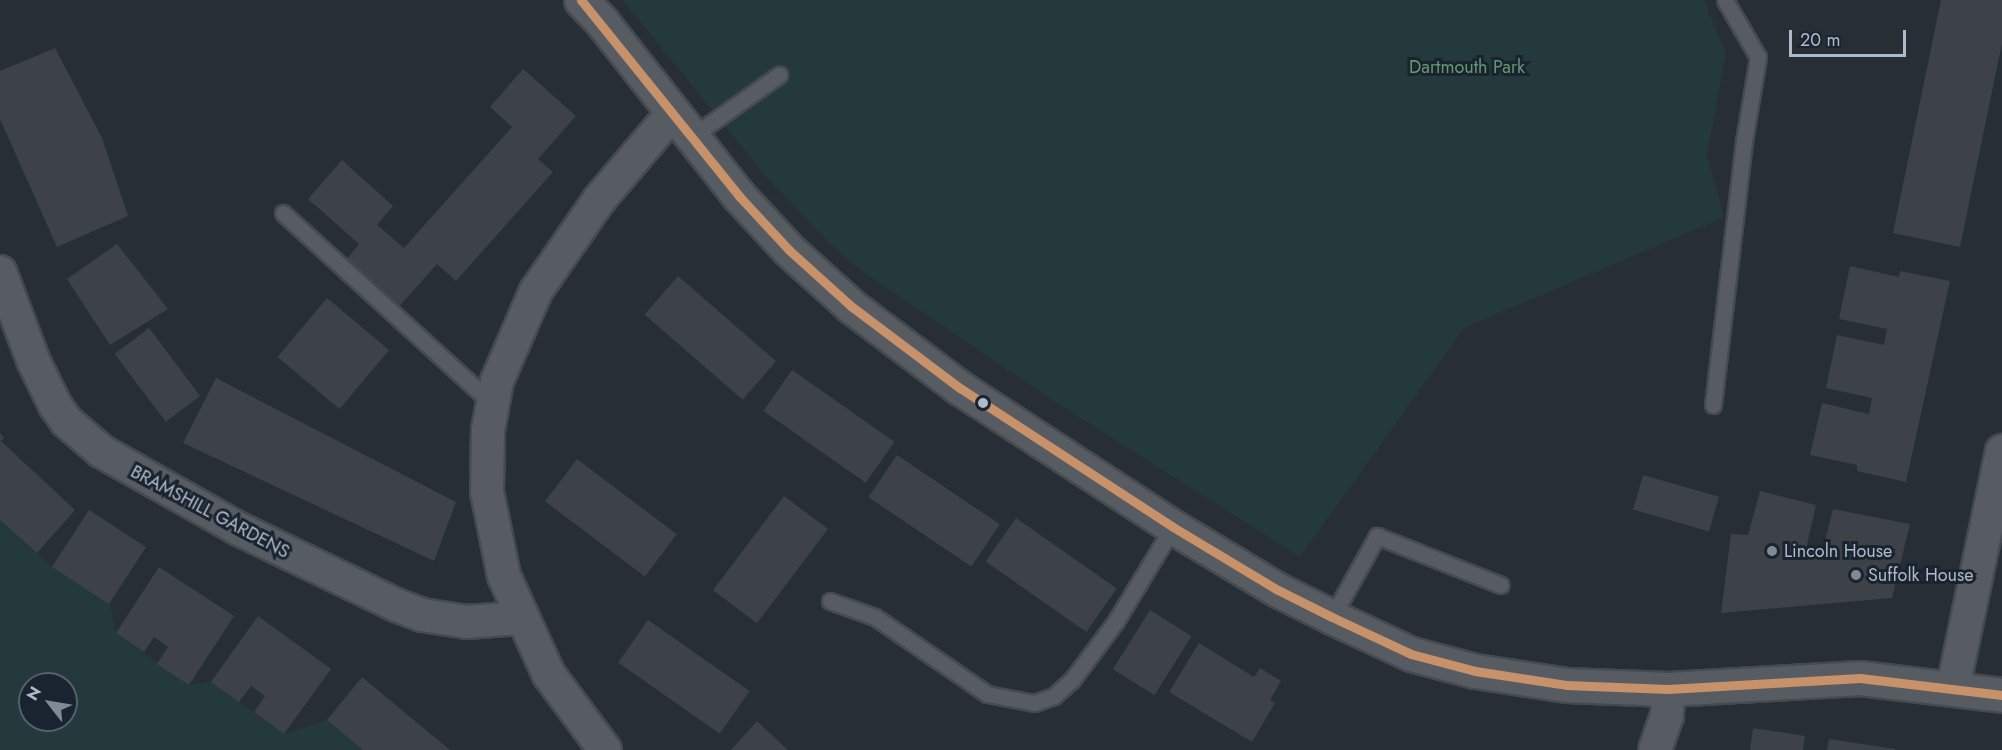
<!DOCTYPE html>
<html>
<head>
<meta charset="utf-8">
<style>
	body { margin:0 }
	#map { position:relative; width:2002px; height:750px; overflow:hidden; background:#272e35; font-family:Jost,sans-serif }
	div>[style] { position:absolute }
	.green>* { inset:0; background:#24393b }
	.building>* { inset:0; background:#3c4248; transform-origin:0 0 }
	.roads { filter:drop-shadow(2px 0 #454a50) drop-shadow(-2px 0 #454a50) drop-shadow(0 2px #454a50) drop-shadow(0 -2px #454a50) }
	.service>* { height:15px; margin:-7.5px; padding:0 7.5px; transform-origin:7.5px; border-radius:7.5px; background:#575c63 }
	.minor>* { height:32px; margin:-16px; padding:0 16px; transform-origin:16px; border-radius:16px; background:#575c63 }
	.tertiary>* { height:33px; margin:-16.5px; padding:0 16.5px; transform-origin:16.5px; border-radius:16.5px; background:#575c63 }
	.bus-1>* { height:9px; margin:-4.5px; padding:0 4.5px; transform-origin:4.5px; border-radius:4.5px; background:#c7916a }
	.dots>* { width:16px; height:16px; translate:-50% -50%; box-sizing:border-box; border:3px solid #1a2430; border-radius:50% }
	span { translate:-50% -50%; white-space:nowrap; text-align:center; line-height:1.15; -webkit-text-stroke:6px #1a2430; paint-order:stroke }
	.park-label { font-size:18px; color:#659a6f }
	.street-label { font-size:18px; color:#b0bac7 }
	.poi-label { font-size:18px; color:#b0bac7 }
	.left { translate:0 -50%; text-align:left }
	.north { position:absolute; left:18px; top:672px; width:60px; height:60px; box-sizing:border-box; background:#1a2430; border:2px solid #56606c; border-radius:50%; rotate:301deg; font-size:16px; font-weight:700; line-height:24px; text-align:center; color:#b0bac7 }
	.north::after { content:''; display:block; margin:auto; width:21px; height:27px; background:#808994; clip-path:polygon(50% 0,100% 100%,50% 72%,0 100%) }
	.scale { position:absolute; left:1789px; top:30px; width:117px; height:27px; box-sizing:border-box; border:3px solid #b0bac7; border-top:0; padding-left:8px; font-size:18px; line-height:21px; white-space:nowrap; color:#b0bac7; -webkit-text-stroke:4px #1a2430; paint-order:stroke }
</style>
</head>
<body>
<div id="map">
	<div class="green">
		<i style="clip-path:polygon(623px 0,1704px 0,1726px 54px,1707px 155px,1724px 217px,1464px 328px,1300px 557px,1060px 405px,866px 274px,833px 247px,763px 173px)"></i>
		<i style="clip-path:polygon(evenodd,0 520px,52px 567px,110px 604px,116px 633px,189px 685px,211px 682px,284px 734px,327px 720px,363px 750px,0 750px,0 520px,30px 684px,66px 684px,66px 720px,30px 720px,30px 684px)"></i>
	</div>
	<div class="building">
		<i style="clip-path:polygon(1941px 0,2002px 0,2002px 43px,1960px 247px,1893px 233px)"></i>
		<i style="clip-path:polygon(55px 48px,102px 138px,128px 216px,57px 247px,0 119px,0 71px)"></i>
		<i style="clip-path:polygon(523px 69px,576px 116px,538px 159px,553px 172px,456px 281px,437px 264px,395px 311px,343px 264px,359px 244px,308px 199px,342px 160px,393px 206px,377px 225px,404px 248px,512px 127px,490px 107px)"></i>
		<i style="clip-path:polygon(117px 244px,168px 309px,110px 345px,67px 279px)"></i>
		<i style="clip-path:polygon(1850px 266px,1899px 277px,1900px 271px,1950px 281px,1906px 482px,1857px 471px,1857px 465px,1810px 455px,1822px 403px,1869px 414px,1872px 398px,1826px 388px,1837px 335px,1884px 345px,1887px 329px,1839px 319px)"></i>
		<i style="left:678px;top:276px;width:130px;height:51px;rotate:41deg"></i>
		<i style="left:327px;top:298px;width:81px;height:77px;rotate:40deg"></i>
		<i style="left:149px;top:328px;width:85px;height:43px;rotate:53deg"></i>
		<i style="left:792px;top:370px;width:125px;height:50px;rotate:35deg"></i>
		<i style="clip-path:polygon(216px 378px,456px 502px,434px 561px,183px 443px)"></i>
		<i style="clip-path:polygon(0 433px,4px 438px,1px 441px,75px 510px,37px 553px,0 520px)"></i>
		<i style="left:897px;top:455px;width:124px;height:51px;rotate:34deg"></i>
		<i style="left:577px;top:459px;width:125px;height:53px;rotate:37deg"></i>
		<i style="left:1643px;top:475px;width:79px;height:36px;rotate:16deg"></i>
		<i style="clip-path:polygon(1760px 491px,1816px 505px,1806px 549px,1822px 553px,1833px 509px,1910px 524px,1892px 598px,1721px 613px,1731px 534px,1748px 535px)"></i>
		<i style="left:784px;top:496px;width:55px;height:118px;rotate:37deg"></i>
		<i style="left:89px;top:510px;width:68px;height:68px;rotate:33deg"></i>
		<i style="left:1016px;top:518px;width:123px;height:53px;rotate:35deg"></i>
		<i style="clip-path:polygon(159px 567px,234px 616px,189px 685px,157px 664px,168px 647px,154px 637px,144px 652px,116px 633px)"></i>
		<i style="left:1150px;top:610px;width:49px;height:70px;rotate:32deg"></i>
		<i style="clip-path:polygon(258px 616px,331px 669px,284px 734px,254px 712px,265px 696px,251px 686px,239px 702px,211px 682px)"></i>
		<i style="left:648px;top:620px;width:124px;height:52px;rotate:35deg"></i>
		<i style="clip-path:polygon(1199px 643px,1254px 677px,1260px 668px,1281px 681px,1270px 700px,1275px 703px,1252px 742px,1169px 692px)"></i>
		<i style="clip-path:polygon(362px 677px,450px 750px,363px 750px,327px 720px)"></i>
		<i style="clip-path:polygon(757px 721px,788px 750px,731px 750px)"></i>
		<i style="clip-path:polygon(1753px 728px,1805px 736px,1803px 750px,1750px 750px)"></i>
		<i style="clip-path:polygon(1829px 739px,1895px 749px,1895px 750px,1827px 750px)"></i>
	</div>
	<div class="roads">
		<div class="service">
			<i style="left:691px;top:137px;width:108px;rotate:-35.2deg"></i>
			<i style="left:283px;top:213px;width:282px;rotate:42.3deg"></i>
			<i style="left:1713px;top:405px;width:266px;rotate:-83.3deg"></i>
			<i style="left:1744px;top:141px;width:85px;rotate:-80.5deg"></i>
			<i style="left:1758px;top:57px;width:66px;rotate:-120.1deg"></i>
			<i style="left:830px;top:601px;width:48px;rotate:19.6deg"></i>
			<i style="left:875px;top:617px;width:136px;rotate:34.5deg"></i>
			<i style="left:987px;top:694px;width:48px;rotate:10.8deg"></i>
			<i style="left:1034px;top:703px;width:21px;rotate:-19deg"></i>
			<i style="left:1054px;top:696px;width:24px;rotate:-42deg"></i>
			<i style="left:1072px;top:680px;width:74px;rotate:-53.3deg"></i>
			<i style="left:1116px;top:621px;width:110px;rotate:-58.8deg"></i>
			<i style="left:1332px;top:617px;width:93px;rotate:-60.9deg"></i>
			<i style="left:1377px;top:536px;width:133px;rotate:21.6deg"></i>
		</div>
		<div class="minor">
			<i style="left:0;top:272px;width:94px;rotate:69.4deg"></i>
			<i style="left:33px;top:360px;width:50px;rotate:63.9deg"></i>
			<i style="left:55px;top:405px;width:19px;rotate:55deg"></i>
			<i style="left:66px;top:421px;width:46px;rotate:40.6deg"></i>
			<i style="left:101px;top:451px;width:156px;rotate:29.5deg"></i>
			<i style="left:237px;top:528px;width:177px;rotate:25.8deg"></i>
			<i style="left:396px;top:605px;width:28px;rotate:21deg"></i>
			<i style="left:422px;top:615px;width:46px;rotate:8.8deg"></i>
			<i style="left:467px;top:622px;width:53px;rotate:-4.3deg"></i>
			<i style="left:1953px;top:688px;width:242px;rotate:-78.3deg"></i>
			<i style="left:605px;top:750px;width:94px;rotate:-126.7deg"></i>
			<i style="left:549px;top:675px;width:109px;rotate:-114.4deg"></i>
			<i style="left:504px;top:576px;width:86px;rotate:-101.4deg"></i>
			<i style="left:487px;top:492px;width:62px;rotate:-89.1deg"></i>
			<i style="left:488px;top:430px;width:50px;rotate:-79.6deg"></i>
			<i style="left:497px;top:381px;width:98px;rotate:-66.6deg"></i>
			<i style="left:536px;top:291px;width:111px;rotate:-55.3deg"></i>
			<i style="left:599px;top:200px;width:113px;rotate:-49.7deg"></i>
			<i style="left:1655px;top:750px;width:36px;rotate:-71deg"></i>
			<i style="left:1667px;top:716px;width:27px;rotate:-88deg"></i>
		</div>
		<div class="tertiary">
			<i style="left:581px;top:0;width:30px;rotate:46deg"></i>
			<i style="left:602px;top:22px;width:221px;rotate:51.8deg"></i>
			<i style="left:739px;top:196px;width:74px;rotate:47.2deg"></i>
			<i style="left:789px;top:250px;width:84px;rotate:42.1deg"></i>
			<i style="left:851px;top:306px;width:136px;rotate:37deg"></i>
			<i style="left:960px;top:388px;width:254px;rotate:33.1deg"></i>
			<i style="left:1173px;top:527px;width:122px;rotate:31deg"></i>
			<i style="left:1278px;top:590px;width:60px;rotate:26.6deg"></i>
			<i style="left:1332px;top:617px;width:87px;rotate:25.1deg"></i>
			<i style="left:1411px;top:654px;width:66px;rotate:14.9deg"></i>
			<i style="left:1475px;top:671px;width:92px;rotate:8.7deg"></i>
			<i style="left:1566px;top:685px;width:102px;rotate:2.2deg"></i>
			<i style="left:1668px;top:689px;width:192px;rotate:-3.3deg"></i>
			<i style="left:1860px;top:678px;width:143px;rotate:6.8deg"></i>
		</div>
	</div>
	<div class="bus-1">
		<i style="left:581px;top:0;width:252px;rotate:51.1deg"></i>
		<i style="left:739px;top:196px;width:74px;rotate:47.2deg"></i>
		<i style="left:789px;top:250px;width:84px;rotate:42.1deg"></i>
		<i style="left:851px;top:306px;width:136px;rotate:37deg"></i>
		<i style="left:960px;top:388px;width:254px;rotate:33.1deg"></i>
		<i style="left:1173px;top:527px;width:122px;rotate:31deg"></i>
		<i style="left:1278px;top:590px;width:60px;rotate:26.6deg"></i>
		<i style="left:1332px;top:617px;width:87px;rotate:25.1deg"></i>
		<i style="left:1411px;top:654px;width:66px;rotate:14.9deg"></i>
		<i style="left:1475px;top:671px;width:92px;rotate:8.7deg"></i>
		<i style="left:1566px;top:685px;width:102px;rotate:2.2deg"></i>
		<i style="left:1668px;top:689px;width:192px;rotate:-3.3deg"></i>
		<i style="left:1860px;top:678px;width:143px;rotate:6.8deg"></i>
	</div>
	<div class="dots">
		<i style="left:983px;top:403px;background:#b0bac7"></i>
		<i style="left:1772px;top:551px;background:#808994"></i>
		<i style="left:1856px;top:575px;background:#808994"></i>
	</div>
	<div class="park-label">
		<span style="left:1467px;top:67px">Dartmouth Park</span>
	</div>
	<div class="street-label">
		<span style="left:210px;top:512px;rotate:28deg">BRAMSHILL GARDENS</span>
	</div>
	<div class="poi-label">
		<span class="left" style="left:1784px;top:551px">Lincoln House</span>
		<span class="left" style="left:1868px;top:575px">Suffolk House</span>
	</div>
	<div class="north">N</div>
	<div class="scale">20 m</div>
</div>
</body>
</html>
